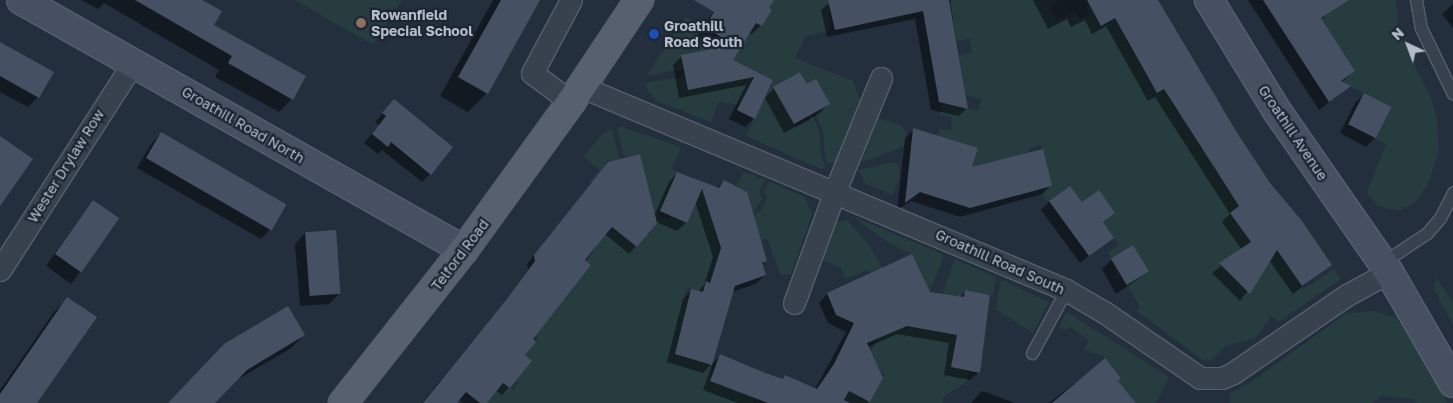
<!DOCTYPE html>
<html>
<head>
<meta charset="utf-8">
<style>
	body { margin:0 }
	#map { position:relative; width:1453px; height:403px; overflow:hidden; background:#242f3e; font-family:"Golos Text",sans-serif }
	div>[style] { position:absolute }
	.green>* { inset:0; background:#263c3f }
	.shadow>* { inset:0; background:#0007; transform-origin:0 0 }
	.building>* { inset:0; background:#455162; transform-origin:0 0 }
	.roads { filter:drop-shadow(1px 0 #565f6c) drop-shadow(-1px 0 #565f6c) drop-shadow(0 1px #565f6c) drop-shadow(0 -1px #565f6c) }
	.lane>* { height:11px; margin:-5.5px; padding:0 5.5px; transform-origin:5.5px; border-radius:5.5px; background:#38414e }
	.street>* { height:21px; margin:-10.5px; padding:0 10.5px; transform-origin:10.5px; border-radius:10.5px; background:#38414e }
	.secondary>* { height:28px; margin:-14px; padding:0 14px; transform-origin:14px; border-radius:14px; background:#465061 }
	.primary>* { height:28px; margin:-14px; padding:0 14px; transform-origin:14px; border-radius:14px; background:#56606e }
	.dots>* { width:14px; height:14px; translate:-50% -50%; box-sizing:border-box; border:2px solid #1d2633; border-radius:50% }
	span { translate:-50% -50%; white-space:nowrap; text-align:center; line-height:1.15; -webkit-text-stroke:4.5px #1d2633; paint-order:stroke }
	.poi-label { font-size:14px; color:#b4bcc9; font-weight:700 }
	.left { translate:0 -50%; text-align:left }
	.street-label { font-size:14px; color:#b4bcc9 }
	.north { position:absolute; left:1383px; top:20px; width:50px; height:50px; -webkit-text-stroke:4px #1d2633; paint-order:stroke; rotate:317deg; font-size:14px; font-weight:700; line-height:20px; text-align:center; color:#b4bcc9 }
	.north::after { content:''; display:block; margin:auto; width:18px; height:22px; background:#b4bcc9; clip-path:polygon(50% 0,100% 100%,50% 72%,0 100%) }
</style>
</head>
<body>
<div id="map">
	<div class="green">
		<i style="clip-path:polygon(294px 0,402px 0,373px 45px)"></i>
		<i style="clip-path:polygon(774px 0,836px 0,829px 2px,830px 31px,806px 36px,795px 58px,853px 81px,861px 102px,837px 163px,829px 164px,825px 159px,823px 132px,814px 110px,829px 104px,807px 84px,800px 72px,785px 80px,780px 99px,796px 128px,811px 120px,807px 114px,811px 111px,820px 133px,821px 158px,826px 166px,821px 169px,746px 136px,774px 80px,752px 69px,748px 77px,752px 79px,740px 105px,719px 102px,711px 122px,657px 101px,648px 91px,646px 83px,685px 76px,688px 90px,684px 69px,646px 76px,685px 17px,732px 47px,740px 34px,747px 38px,756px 23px,762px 26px,772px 11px,769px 8px)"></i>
		<i style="clip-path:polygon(952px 0,1056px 0,1058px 2px,1050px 7px,1057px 21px,1076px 11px,1080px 19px,1090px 14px,1086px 6px,1090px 4px,1101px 26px,1126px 12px,1139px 35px,1127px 41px,1133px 53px,1145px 47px,1167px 43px,1138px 61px,1157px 93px,1164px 89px,1178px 112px,1214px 91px,1218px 99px,1187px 125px,1203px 151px,1214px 144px,1240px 145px,1211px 163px,1228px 190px,1243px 203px,1230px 213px,1240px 226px,1290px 217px,1219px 264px,1250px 293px,1270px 262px,1272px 242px,1304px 289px,1334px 269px,1341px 279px,1278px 322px,1269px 314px,1269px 320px,1255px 338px,1224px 347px,1212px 360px,1204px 361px,1137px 311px,1140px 307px,1127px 285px,1149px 272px,1133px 245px,1111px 258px,1108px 253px,1119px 245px,1114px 238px,1109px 241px,1098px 225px,1099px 190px,1082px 202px,1070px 186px,1047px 202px,1043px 196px,1046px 164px,1041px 145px,1028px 149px,1031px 161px,969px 178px,978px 148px,968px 145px,958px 178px,935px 190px,939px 129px,951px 130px,952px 117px,940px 115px,941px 103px,978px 111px,982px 99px,957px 94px,965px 88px,959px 55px,972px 53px,970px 39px,956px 41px,935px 25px)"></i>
		<i style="clip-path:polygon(1349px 0,1396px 0,1399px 33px,1431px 99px,1437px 119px,1439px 150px,1429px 181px,1416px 202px,1399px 211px,1378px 206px,1367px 193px,1386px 144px,1376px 139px,1392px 107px,1351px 86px,1342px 93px,1336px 85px,1355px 71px,1321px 18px)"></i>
		<i style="clip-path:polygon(878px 118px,902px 126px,906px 132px,905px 146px,861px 163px)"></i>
		<i style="clip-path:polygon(623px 127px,681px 147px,671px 169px,677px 172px,658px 215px,668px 220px,670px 216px,687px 223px,705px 182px,719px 188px,711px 201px,726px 219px,713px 224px,724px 259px,753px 280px,744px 283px,707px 281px,701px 303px,694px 301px,697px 290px,687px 288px,684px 297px,689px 299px,683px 320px,695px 349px,715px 355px,710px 381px,756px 398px,753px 403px,487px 403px,503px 383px,513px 390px,519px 382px,509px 375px,515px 367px,523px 373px,532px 361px,525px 355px,539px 338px,515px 319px,591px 265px,567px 245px,595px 236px,602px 240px,612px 227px,637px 247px,644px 239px,607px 196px,590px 182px,600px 170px,583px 156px,604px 133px,612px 129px,619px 159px,605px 162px,616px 205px,649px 192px,640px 154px,624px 157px,617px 128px)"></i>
		<i style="clip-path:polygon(894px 162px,899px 167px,900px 177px,893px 195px,866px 184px,858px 170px)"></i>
		<i style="clip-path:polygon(744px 172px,765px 180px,760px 189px,762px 200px,752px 213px,747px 192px,736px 186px)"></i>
		<i style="clip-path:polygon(769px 182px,805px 197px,808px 207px,813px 211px,791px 274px,781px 275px,767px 238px,760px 240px,753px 217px,763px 208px,767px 197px,764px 191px)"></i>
		<i style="clip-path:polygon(852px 216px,944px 255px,920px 317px,957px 335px,951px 367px,969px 371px,967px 382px,943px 397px,943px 403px,842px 403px,849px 391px,870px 402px,885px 374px,865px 362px,879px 336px,892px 295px,924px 279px,912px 254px,890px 244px)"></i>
		<i style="clip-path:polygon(847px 220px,868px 244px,883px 269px,872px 275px,868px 270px,846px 279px,841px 268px,822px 260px,837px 222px)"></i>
		<i style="clip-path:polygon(954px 259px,996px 277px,993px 295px,965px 290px,963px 302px,959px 296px,947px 294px,942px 298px)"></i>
		<i style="clip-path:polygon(1436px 278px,1453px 301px,1453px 325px,1434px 290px)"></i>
		<i style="clip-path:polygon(1001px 279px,1049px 302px,1033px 333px,996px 310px)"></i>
		<i style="clip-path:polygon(1375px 311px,1397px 318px,1448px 403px,1417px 403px,1413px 399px,1381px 396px,1372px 403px,1230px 403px,1230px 393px,1250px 383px,1347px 313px)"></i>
		<i style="clip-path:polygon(1067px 312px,1169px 377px,1156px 403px,1125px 403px,1131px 397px,1118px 381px,1121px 377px,1103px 356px,1084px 349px,1089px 340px,1070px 327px,1065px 330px,1058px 327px)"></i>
	</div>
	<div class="shadow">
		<i style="clip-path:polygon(81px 0,200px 0,212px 25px,292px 99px,279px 112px,215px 77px,219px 70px,104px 3px,98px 9px)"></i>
		<i style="clip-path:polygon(493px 0,538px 0,487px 93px,468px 112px,440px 96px)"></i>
		<i style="clip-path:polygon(721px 0,772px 0,761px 25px,752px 34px,749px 33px,731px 61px,772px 80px,754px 118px,745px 127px,729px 119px,746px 85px,679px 98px,673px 65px,682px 56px,718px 50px,697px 36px)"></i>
		<i style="clip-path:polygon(841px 0,950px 0,967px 108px,959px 116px,931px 110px,915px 19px,827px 37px,821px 10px,829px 3px)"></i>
		<i style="clip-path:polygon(1033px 0,1155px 0,1269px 184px,1330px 265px,1293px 294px,1269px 260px,1240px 301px,1212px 273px,1242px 250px,1222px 222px,1230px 214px,1155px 97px,1148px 101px,1106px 26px,1092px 34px,1085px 20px,1071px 27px,1067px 19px,1048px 29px)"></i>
		<i style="clip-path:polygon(1248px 0,1322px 0,1329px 11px,1321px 20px,1354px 71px,1341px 83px,1349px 87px,1319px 110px)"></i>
		<i style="clip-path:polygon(1453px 4px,1453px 28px,1442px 14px)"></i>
		<i style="clip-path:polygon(0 44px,38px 97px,28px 107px,0 92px)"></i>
		<i style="clip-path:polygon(806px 86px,828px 104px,819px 114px,784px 133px,765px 98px,774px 88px)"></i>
		<i style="clip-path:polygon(1364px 94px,1375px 138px,1366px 147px,1340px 133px,1355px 103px)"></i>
		<i style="clip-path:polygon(394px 100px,430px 174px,422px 182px,382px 150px,378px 154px,364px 143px,379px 125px,375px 122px)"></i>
		<i style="clip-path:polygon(913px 130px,971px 169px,1051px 186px,1042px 194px,960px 217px,911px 201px,897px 210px,905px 138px)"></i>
		<i style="clip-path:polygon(161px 133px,271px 228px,261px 239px,137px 168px,151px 144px)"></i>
		<i style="clip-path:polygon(608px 163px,654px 216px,669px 182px,677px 173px,717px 188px,724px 181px,766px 261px,762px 265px,765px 275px,756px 284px,732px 292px,711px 364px,703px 373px,667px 362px,683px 299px,692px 290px,698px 292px,704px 285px,713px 257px,695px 201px,686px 223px,677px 231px,656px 222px,629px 254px,605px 234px,531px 339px,509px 387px,502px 395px,496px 390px,485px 403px,463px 403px,458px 399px,455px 403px,422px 403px,499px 309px,528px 270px,527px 264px)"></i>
		<i style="left:93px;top:201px;width:31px;height:80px;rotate:36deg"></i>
		<i style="clip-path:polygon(1050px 201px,1081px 204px,1113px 213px,1102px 223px,1112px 237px,1080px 263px,1041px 210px)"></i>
		<i style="clip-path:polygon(305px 233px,339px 294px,329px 304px,300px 306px,295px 244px)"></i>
		<i style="clip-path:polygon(912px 255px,929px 293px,959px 298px,965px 292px,979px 372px,970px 380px,944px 375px,949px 343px,897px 334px,868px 347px,882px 378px,867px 403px,738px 403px,703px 390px,712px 364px,721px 355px,765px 374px,815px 389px,846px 332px,828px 323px,819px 303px,827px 294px)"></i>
		<i style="clip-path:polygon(1112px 259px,1148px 272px,1116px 294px,1102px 269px)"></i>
		<i style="clip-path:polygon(68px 298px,35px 403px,0 403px,0 390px,54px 312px)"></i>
		<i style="clip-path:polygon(304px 335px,290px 349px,233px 382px,214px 403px,169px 403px)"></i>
		<i style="clip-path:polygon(1105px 360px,1124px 403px,1049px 403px)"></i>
		<i style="clip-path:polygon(982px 391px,1015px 403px,971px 403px)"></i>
	</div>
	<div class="building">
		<i style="clip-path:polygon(135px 0,202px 0,222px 11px,214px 25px,306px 76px,293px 100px,228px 63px,232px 56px)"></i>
		<i style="clip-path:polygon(501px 0,540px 0,488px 94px,458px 77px)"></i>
		<i style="clip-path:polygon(694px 0,774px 0,769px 8px,772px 10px,762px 26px,756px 23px,733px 60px,773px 80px,755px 119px,737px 110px,754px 77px,688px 90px,681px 55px,734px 45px,705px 27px,714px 12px)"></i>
		<i style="clip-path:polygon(828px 0,949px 0,968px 109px,939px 102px,923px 11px,835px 30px)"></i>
		<i style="clip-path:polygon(1087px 0,1158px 0,1236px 131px,1270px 183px,1302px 221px,1332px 265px,1302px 286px,1277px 250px,1250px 294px,1219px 263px,1251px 242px,1230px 213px,1239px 206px,1164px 89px,1157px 93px,1115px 18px,1101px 26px)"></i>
		<i style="clip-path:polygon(1263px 0,1349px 0,1321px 18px,1355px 71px,1341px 81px,1351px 86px,1329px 102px)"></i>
		<i style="clip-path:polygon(0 42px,54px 72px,39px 98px,0 76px)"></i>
		<i style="clip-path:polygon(800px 72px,807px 84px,816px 79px,830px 104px,794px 124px,773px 87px)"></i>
		<i style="left:1364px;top:93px;width:31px;height:35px;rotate:27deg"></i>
		<i style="clip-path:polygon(394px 99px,453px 147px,431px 175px,391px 142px,388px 147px,372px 134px,386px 116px,382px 113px)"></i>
		<i style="clip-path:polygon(913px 128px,978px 148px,972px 167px,1043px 149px,1052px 186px,970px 208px,920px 192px,905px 203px)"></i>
		<i style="left:161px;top:132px;width:145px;height:30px;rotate:30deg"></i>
		<i style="clip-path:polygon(0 136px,33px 159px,0 206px)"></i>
		<i style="clip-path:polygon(640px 154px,657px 223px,637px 247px,612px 227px,585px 260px,591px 265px,533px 339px,536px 342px,525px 355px,532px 361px,510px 388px,503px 383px,487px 403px,480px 403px,466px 392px,457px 403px,423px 403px,506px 300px,535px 261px,534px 255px,608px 162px)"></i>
		<i style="clip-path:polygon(677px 172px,719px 188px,724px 180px,747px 192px,767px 261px,762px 263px,766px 275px,735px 286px,712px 365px,675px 354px,691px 289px,703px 292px,706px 281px,710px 283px,721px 248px,702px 189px,687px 223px,660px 211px)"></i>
		<i style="clip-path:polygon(1070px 186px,1082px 202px,1099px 190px,1115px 213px,1103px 222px,1114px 238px,1089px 256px,1049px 201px)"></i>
		<i style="left:93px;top:200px;width:32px;height:66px;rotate:35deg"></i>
		<i style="left:336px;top:230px;width:64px;height:31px;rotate:86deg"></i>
		<i style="left:1133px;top:245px;width:31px;height:26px;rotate:59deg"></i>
		<i style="clip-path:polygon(912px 254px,930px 292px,964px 297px,965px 290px,990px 295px,980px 373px,951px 367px,957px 335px,907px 326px,867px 343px,883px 378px,870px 402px,849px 391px,844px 400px,850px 403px,768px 403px,710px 381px,720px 354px,765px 373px,783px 379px,785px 375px,817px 389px,834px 364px,854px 323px,836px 315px,827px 293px)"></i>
		<i style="clip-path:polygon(67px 297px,97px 317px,37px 403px,0 403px,0 394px)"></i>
		<i style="clip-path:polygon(288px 306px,305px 335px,247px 370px,215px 403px,168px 403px,224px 344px)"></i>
		<i style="clip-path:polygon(1105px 358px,1121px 378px,1118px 381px,1136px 403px,1052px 403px)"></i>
	</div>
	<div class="roads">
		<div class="lane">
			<i style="left:1416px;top:0;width:28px;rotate:80deg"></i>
			<i style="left:1421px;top:28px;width:73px;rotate:64.1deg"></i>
			<i style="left:1382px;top:263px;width:54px;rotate:-33.7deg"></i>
			<i style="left:1427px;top:233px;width:20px;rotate:-49deg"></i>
			<i style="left:1440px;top:218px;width:29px;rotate:-63deg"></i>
			<i style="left:1032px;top:353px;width:72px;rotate:-61.6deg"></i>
		</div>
		<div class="street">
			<i style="left:571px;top:0;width:83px;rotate:118.1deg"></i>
			<i style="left:532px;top:73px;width:49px;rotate:36.6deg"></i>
			<i style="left:582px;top:87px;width:525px;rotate:22.75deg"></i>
			<i style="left:1066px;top:290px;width:44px;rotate:30.1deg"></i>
			<i style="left:1104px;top:312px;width:116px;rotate:34.5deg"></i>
			<i style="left:1200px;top:378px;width:22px"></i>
			<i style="left:1222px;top:378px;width:12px;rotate:-24deg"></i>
			<i style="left:1233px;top:373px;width:138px;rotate:-34.4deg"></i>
			<i style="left:1347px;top:295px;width:48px;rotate:-28.7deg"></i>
			<i style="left:0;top:270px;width:246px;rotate:-57.3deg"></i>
			<i style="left:794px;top:303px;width:119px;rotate:-69.9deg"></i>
			<i style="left:835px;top:191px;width:122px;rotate:-67.8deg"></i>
		</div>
		<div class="secondary">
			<i style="left:21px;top:0;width:509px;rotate:29.44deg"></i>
			<i style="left:1209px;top:0;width:130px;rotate:58.5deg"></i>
			<i style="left:1277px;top:111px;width:196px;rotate:55.2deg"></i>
			<i style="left:1389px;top:272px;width:128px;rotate:60deg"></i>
		</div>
		<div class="primary">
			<i style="left:343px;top:403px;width:195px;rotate:-51.7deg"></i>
			<i style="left:464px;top:250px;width:183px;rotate:-54.1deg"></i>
			<i style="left:571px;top:102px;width:123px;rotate:-56.3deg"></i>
		</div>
	</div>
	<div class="dots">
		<i style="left:361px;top:23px;background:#8d6e63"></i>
		<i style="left:654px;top:34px;background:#1a4fb4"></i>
	</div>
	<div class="poi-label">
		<span class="left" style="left:371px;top:23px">Rowanfield<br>Special School</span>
		<span class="left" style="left:664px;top:34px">Groathill<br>Road South</span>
	</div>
	<div class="street-label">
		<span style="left:243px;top:125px;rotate:30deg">Groathill Road North</span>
		<span style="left:1293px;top:133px;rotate:56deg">Groathill Avenue</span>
		<span style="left:66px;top:166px;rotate:-58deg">Wester Drylaw Row</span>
		<span style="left:460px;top:255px;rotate:-53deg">Telford Road</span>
		<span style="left:1000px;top:262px;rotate:24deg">Groathill Road South</span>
	</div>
	<div class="north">N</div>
</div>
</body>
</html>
